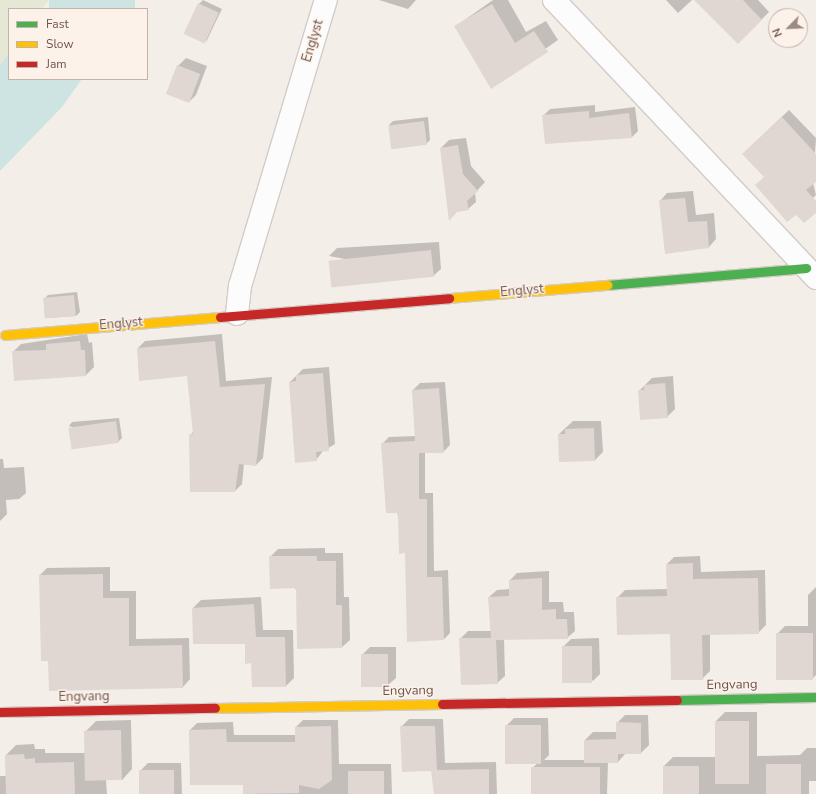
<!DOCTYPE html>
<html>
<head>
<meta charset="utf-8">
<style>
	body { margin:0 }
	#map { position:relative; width:816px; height:794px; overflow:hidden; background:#f4eee9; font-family:"Nunito Sans",sans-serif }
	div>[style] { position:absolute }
	.green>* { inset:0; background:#e4e8d5 }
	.water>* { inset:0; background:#cde4e2; transform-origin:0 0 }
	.shadow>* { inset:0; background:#0003 }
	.building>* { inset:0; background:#e0d6d2; transform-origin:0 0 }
	.roads { filter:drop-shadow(1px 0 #d3cbc7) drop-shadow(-1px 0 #d3cbc7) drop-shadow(0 1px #d3cbc7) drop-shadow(0 -1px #d3cbc7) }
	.street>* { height:22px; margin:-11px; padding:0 11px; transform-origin:11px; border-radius:11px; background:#fdfcfc }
	.fast>* { height:9px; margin:-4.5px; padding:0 4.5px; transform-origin:4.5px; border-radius:4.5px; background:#4caf50 }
	.slow>* { height:9px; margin:-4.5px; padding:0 4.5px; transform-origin:4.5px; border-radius:4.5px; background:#ffc107 }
	.jam>* { height:9px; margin:-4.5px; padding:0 4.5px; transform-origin:4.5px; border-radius:4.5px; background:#c62828 }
	span { translate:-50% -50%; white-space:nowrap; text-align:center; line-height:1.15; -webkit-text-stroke:3px #fcf2ea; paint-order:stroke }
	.street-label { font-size:13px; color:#6e544d }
	.legend { position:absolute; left:8px; top:8px; width:140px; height:72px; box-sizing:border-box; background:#fcf2ea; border:1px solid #c3b3ab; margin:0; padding:5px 7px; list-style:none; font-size:12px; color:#6e544d }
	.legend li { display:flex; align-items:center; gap:8px; height:20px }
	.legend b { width:20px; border:1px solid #c3b3ab }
	.north { position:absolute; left:768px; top:8px; width:40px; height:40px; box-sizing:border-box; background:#fcf2ea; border:1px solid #c3b3ab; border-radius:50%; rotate:246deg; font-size:11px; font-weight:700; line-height:16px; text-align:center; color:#6e544d }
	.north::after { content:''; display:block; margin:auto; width:14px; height:18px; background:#9d8a84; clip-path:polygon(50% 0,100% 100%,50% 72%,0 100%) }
</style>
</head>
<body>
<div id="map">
	<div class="green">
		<i style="clip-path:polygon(0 0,49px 0,42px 9px,9px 9px,9px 53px,0 65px)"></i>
	</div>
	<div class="water">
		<i style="left:49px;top:0;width:86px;height:11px"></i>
		<i style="clip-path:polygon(9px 53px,9px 79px,82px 79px,62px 107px,0 171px,0 65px)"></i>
	</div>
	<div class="shadow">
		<i style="clip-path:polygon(203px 0,222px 9px,206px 42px,199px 4px)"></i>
		<i style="clip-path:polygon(379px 0,416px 0,408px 9px)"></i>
		<i style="clip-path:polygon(493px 0,508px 0,526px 32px,546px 21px,558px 40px,491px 87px,456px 26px)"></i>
		<i style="clip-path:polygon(666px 0,692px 0,678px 13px)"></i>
		<i style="clip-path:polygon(695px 0,758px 0,769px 12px,738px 43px)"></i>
		<i style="clip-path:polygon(186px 58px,207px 66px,196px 95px,189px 102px,178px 66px)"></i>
		<i style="clip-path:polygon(595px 105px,595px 112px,635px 107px,638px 131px,632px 137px,544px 115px,550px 109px)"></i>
		<i style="clip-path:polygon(789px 110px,816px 138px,813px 183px,816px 195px,788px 221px,751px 146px)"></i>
		<i style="clip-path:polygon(428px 117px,430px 140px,426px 144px,389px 125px,393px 121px)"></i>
		<i style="clip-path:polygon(466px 138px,471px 166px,485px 182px,475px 193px,476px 202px,468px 209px,457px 211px,441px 148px,449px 140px)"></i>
		<i style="clip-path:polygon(693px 191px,696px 215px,714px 213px,716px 239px,709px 247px,660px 201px,667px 193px)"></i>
		<i style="clip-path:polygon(439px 242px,441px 269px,433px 276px,329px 256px,337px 248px)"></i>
		<i style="clip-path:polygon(77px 292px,80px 312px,76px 316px,45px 318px,44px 299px,48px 295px)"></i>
		<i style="clip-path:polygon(87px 334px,89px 343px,92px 342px,94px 367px,86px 375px,13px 352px,21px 344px)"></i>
		<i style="clip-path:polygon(222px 334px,226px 381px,272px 377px,263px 458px,256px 465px,244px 464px,242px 484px,235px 491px,190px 435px,194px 431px,188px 375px,138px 348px,145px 341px)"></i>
		<i style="clip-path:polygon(329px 367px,335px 444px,323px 451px,316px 460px,290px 382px,303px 369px)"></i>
		<i style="clip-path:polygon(673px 376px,675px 409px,667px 417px,639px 391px,652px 378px)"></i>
		<i style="clip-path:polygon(445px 382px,450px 445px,443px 452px,425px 452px,425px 493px,433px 493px,434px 571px,448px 570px,450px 633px,444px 639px,406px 552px,382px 444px,389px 437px,416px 436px,413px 390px,420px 383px)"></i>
		<i style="clip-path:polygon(119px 418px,122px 438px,118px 442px,69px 426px,72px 422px)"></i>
		<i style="clip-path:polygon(573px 421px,601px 421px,603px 452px,595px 460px,559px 434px)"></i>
		<i style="clip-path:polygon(0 459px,3px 459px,4px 468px,24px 467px,26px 493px,19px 499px,6px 500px,7px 514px,0 521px)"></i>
		<i style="clip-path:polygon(325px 548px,325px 553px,343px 553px,344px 597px,349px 597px,350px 640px,342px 647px,270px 557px,278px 549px)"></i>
		<i style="clip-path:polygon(700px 556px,701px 572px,765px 570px,766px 625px,758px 633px,710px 634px,710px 671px,702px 679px,671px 633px,617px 598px,625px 590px,668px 589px,667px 564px,674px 557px)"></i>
		<i style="clip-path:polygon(110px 567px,110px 591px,136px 591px,136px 639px,189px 638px,190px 679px,183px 687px,49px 660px,40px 575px,47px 568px)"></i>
		<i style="clip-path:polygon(549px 571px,549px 602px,563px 602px,564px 612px,574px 612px,575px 631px,567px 638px,504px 639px,505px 676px,497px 683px,460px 639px,468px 631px,491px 631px,489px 597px,497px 590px,510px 589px,510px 580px,517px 573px)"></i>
		<i style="clip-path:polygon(816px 587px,816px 675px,813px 678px,777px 634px,785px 626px,808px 626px,808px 595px)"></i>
		<i style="clip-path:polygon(261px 597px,263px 630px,293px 630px,294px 678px,286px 686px,253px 686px,252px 662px,246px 643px,194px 643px,193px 608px,201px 600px)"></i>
		<i style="clip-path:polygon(599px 638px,600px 674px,593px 681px,563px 647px,571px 639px)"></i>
		<i style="clip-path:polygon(370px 647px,396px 647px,396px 678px,388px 685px,362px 655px)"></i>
		<i style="clip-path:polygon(725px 712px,757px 712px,757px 756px,800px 755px,807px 748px,816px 748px,816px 781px,809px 781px,809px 794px,664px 794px,664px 766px,673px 757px,716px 757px,716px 721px)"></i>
		<i style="clip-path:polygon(625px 715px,648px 715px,649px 745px,641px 753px,626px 753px,618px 762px,608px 762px,607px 794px,533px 794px,532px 768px,538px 763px,506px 726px,514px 718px,548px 718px,549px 755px,544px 760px,585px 760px,585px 740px,593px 732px,617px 732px,617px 723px)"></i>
		<i style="clip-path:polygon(409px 719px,443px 719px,445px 763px,496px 762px,497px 794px,454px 794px,401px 727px)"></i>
		<i style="clip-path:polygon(131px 720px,132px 769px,122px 780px,106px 780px,107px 794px,0 794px,0 776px,6px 776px,6px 755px,16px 745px,34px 744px,35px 749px,45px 749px,45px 753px,86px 753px,86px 731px,96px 721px)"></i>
		<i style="clip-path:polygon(303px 720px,338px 720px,339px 764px,391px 764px,392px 794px,244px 794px,244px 784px,190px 730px,197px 723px,233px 722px,234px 735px,296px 735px,296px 727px)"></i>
		<i style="clip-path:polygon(148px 763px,181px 763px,182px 794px,140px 794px,140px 771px)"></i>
	</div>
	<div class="building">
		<i style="clip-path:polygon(694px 0,743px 0,762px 20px,738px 44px)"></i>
		<i style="left:198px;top:3px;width:23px;height:34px;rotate:25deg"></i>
		<i style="clip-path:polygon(492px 4px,515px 43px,534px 31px,548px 52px,491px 89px,454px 26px)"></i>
		<i style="left:177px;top:65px;width:25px;height:31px;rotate:21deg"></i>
		<i style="clip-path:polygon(589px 111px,589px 118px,629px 113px,632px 138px,545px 144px,542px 115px)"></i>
		<i style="clip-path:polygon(782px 117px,816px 154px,816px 182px,806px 190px,816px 201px,816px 213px,804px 223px,796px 215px,787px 222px,755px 185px,764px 177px,742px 154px)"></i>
		<i style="left:424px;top:121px;width:24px;height:36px;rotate:83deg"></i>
		<i style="clip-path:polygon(458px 145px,463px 174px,478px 191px,467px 201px,469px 210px,457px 212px,449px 221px,440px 148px)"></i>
		<i style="clip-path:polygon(685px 198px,688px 222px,707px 221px,709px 248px,665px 254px,659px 200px)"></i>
		<i style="left:431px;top:250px;width:27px;height:103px;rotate:84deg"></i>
		<i style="left:74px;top:295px;width:21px;height:31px;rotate:85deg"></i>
		<i style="clip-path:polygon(80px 341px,81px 350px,85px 350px,86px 376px,14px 381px,12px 351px,46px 350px,46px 344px)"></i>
		<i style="clip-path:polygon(215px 341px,220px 387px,265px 384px,256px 466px,239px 464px,235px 492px,190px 492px,189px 434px,193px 434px,187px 376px,139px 381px,137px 348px)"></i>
		<i style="clip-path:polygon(323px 373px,329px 451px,316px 452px,317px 461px,295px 463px,289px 382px,296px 381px,296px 375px)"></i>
		<i style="clip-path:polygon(665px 383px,668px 418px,640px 420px,638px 390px,644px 390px,644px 385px)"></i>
		<i style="clip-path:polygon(439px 388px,444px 453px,419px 453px,419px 499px,427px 499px,427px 577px,442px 577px,444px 640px,407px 642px,405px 553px,399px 554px,398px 513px,386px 513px,381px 443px,415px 441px,412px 390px)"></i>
		<i style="left:116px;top:421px;width:22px;height:48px;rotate:82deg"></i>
		<i style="clip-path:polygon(594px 428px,595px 461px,559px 462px,558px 434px,565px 434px,565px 429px)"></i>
		<i style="clip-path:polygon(269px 556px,317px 556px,317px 561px,336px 561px,336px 605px,342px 605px,342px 648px,297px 649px,296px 588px,270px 589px)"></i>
		<i style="clip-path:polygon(693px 563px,693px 579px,758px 578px,759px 634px,702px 635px,703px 680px,671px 680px,670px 634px,617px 635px,616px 597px,667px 596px,666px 564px)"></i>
		<i style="clip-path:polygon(103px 574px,103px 598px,129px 598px,129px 646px,182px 645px,183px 688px,49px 691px,48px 661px,41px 661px,39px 575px)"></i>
		<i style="clip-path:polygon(542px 578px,542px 610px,556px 609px,556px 619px,567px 619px,568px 639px,496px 640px,498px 684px,461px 685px,459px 638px,491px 638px,488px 597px,509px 596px,509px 580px)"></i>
		<i style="clip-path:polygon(254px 604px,256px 637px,285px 637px,286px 687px,252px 687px,251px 663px,245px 664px,245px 644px,193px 644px,192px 608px)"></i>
		<i style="left:776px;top:633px;width:37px;height:47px"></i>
		<i style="left:562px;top:646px;width:30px;height:37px"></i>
		<i style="left:361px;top:654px;width:27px;height:33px"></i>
		<i style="left:715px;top:721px;width:34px;height:63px"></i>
		<i style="clip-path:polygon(616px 722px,641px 723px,641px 754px,618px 754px,618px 763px,584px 763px,584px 740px,616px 739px)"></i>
		<i style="left:541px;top:725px;width:39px;height:36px;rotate:90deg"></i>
		<i style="clip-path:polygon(331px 726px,332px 780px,319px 789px,299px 785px,299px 793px,243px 794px,243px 785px,190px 785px,189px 730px,226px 729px,227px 742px,295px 742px,295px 727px)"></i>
		<i style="clip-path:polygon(400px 726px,435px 726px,437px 770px,489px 769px,489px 794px,434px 794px,431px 771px,402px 772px)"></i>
		<i style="left:121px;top:730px;width:50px;height:37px;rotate:89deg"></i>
		<i style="clip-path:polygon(24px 754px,25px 759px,35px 758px,35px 763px,74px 762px,75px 794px,6px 794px,5px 755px)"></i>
		<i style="left:766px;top:764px;width:35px;height:30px"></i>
		<i style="left:663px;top:766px;width:36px;height:28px"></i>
		<i style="left:531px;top:767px;width:69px;height:27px"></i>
		<i style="left:139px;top:770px;width:35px;height:24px"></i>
		<i style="left:348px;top:771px;width:36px;height:23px"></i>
	</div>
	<div class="roads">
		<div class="street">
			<i style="left:554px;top:0;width:382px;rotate:46.7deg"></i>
			<i style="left:237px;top:314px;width:28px;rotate:-84deg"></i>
			<i style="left:240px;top:286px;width:299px;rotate:-73.3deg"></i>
		</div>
		<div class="fast">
			<i style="left:607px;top:285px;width:200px;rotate:-4.9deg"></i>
			<i style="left:677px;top:700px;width:139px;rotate:-1.2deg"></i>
		</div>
		<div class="slow">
			<i style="left:449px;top:298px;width:159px;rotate:-4.7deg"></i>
			<i style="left:5px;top:335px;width:216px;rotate:-4.8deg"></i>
			<i style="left:215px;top:708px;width:227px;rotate:-1deg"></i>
		</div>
		<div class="jam">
			<i style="left:220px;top:317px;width:230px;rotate:-4.7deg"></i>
			<i style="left:442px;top:704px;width:235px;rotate:-1deg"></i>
			<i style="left:0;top:712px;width:215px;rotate:-1.1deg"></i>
		</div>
	</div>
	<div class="street-label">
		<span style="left:313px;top:41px;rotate:-73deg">Englyst</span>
		<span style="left:522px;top:291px;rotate:-5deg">Englyst</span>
		<span style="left:121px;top:324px;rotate:-5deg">Englyst</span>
		<span style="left:732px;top:685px;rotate:-1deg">Engvang</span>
		<span style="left:408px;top:691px;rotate:-1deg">Engvang</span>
		<span style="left:84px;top:697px;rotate:-1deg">Engvang</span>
	</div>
	<ul class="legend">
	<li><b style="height:5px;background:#4caf50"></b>Fast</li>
	<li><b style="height:5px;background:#ffc107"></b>Slow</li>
	<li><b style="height:5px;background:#c62828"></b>Jam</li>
	</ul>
	<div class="north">N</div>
</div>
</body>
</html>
